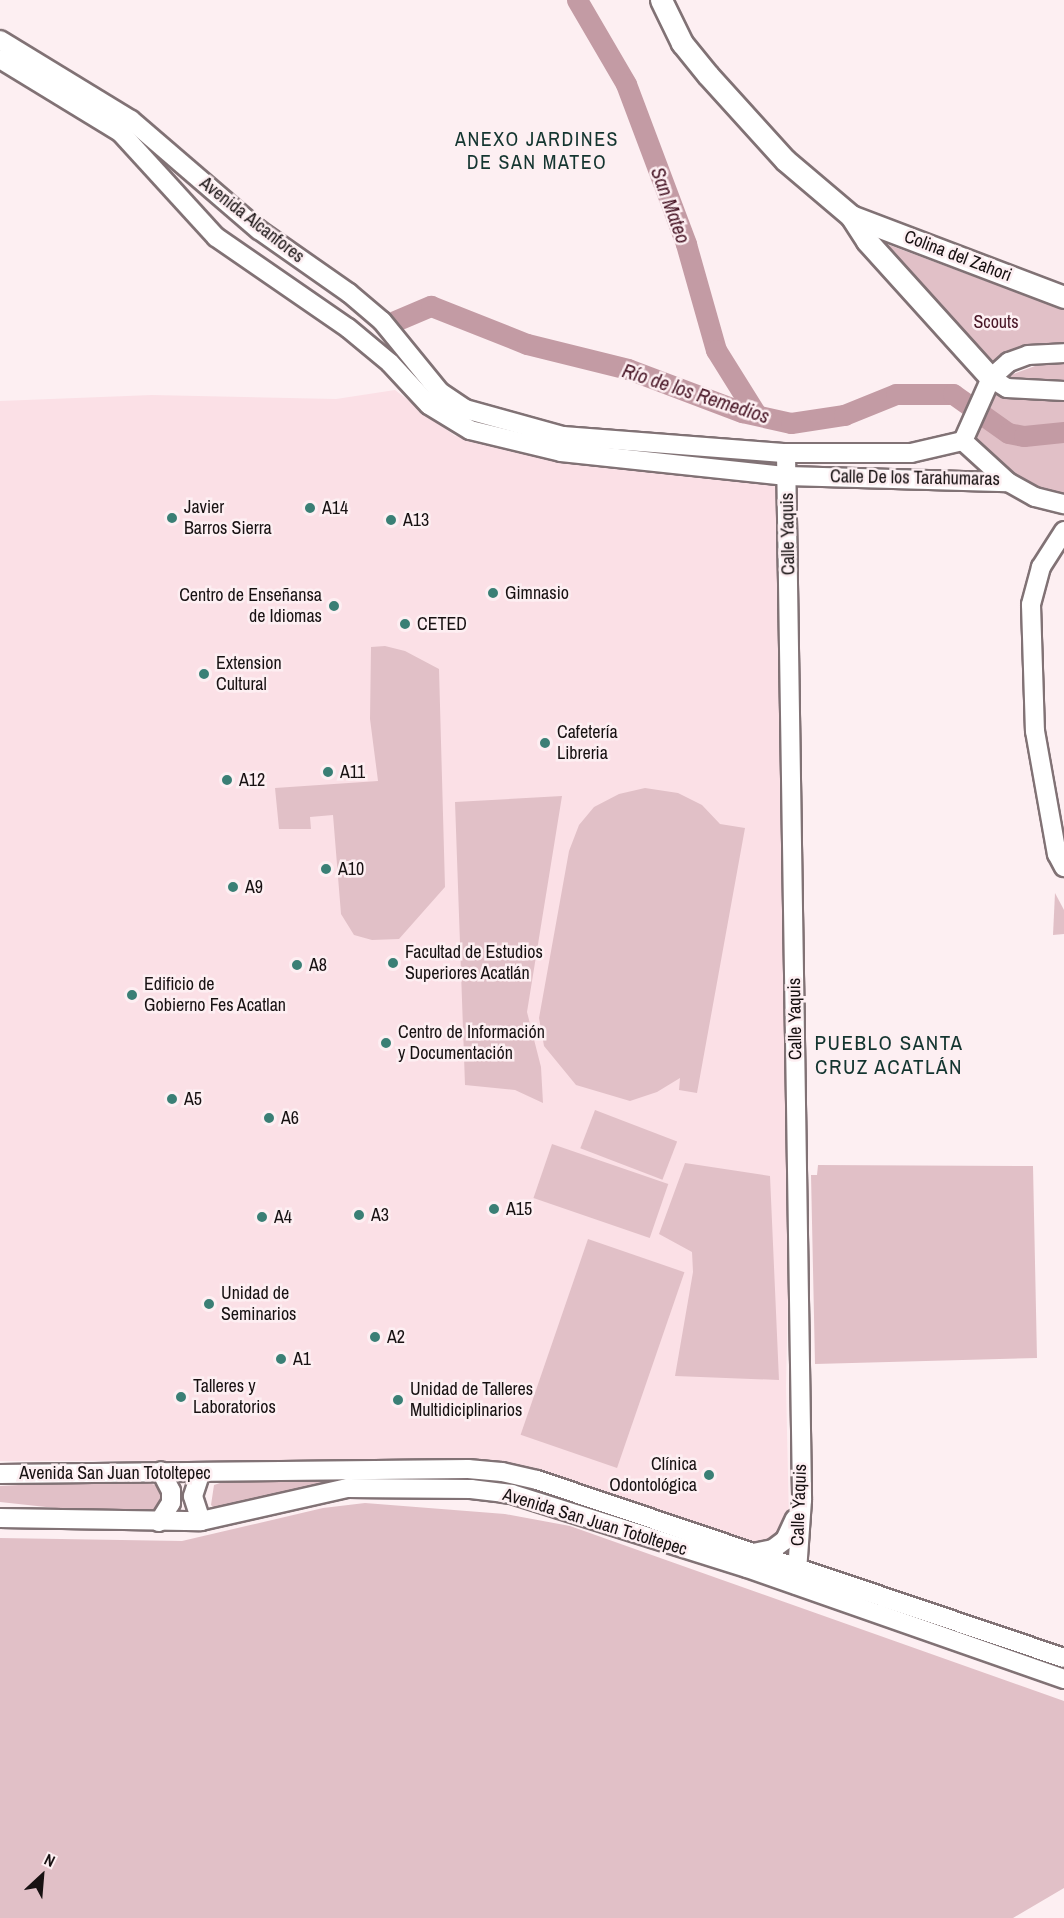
<!DOCTYPE html>
<html>
<head>
<meta charset="utf-8">
<style>
	body { margin:0 }
	#map { position:relative; width:1064px; height:1918px; overflow:hidden; background:#fdeff2; font-family:"Archivo Narrow",sans-serif }
	div>[style] { position:absolute }
	.built>* { inset:0; background:#fbe0e6 }
	.green>* { inset:0; background:#e1c0c7; transform-origin:0 0 }
	.river>* { height:21px; margin:-10.5px; padding:0 10.5px; transform-origin:10.5px; border-radius:10.5px; background:#c39ba4 }
	.roads { filter:drop-shadow(2px 0 #817275) drop-shadow(-2px 0 #817275) drop-shadow(0 2px #817275) drop-shadow(0 -2px #817275) }
	.secondary>* { height:18px; margin:-9px; padding:0 9px; transform-origin:9px; border-radius:9px; background:#fff }
	.primary>* { height:21px; margin:-10.5px; padding:0 10.5px; transform-origin:10.5px; border-radius:10.5px; background:#fff }
	.dots>* { width:16px; height:16px; translate:-50% -50%; box-sizing:border-box; border:3px solid #fdeff2; border-radius:50% }
	span { translate:-50% -50%; white-space:nowrap; text-align:center; line-height:1.15; -webkit-text-stroke:5px #fdeff2; paint-order:stroke }
	.street-label { font-size:18px; color:#171112 }
	.park-label { font-size:18px; color:#481626 }
	.poi-label { font-size:18px; color:#171112 }
	.left { translate:0 -50%; text-align:left }
	.right { translate:-100% -50%; text-align:right }
	.neighbourhood-label { font-size:20px; color:#143530; letter-spacing:1.5px }
	.water-label { font-size:20px; color:#481626; font-style:italic }
	.quarter-label { font-size:21px; color:#143530; letter-spacing:1.5px }
	.north { position:absolute; left:12px; top:1846px; width:60px; height:60px; -webkit-text-stroke:4px #fdeff2; paint-order:stroke; rotate:26deg; font-size:16px; font-weight:700; line-height:24px; text-align:center; color:#171112 }
	.north::after { content:''; display:block; margin:auto; width:21px; height:27px; background:#171112; clip-path:polygon(50% 0,100% 100%,50% 72%,0 100%) }
</style>
</head>
<body>
<div id="map">
	<div class="built">
		<i style="clip-path:polygon(395px 390px,455px 436px,787px 476px,780px 772px,791px 1154px,786px 1386px,789px 1519px,779px 1535px,769px 1542px,755px 1545px,473px 1460px,0 1461px,0 401px,152px 395px,336px 399px)"></i>
	</div>
	<div class="green">
		<i style="clip-path:polygon(873px 239px,1064px 310px,1064px 346px,990px 367px)"></i>
		<i style="clip-path:polygon(1064px 363px,1064px 499px,1007px 470px,976px 440px,995px 392px,1008px 376px,1035px 366px)"></i>
		<i style="clip-path:polygon(385px 646px,405px 651px,439px 669px,445px 887px,399px 939px,372px 940px,354px 935px,341px 914px,333px 815px,310px 817px,311px 829px,279px 829px,275px 788px,378px 781px,370px 719px,371px 647px)"></i>
		<i style="clip-path:polygon(645px 788px,678px 793px,702px 805px,720px 824px,745px 828px,697px 1093px,679px 1090px,680px 1078px,657px 1092px,630px 1101px,576px 1085px,544px 1046px,539px 1018px,569px 851px,579px 825px,594px 807px,619px 794px)"></i>
		<i style="clip-path:polygon(562px 796px,527px 1012px,541px 1067px,543px 1103px,515px 1090px,465px 1085px,455px 802px)"></i>
		<i style="clip-path:polygon(1055px 893px,1064px 910px,1064px 934px,1053px 935px)"></i>
		<i style="left:595px;top:1110px;width:88px;height:41px;rotate:21deg"></i>
		<i style="left:552px;top:1144px;width:123px;height:57px;rotate:19deg"></i>
		<i style="clip-path:polygon(685px 1163px,770px 1176px,779px 1380px,675px 1376px,693px 1272px,692px 1252px,659px 1234px)"></i>
		<i style="clip-path:polygon(818px 1165px,1033px 1166px,1037px 1358px,815px 1364px,811px 1175px,817px 1175px)"></i>
		<i style="left:588px;top:1239px;width:102px;height:207px;rotate:19deg"></i>
		<i style="clip-path:polygon(425px 1475px,434px 1480px,412px 1484px,378px 1479px,343px 1482px,220px 1514px,211px 1505px,214px 1485px,226px 1481px)"></i>
		<i style="clip-path:polygon(131px 1479px,156px 1485px,163px 1493px,165px 1502px,156px 1512px,120px 1515px,0 1502px,0 1486px)"></i>
		<i style="clip-path:polygon(365px 1503px,505px 1514px,570px 1526px,1064px 1701px,1064px 1888px,1013px 1918px,0 1918px,0 1538px,182px 1541px,323px 1508px)"></i>
	</div>
	<div class="river">
		<i style="left:577px;top:0;width:97px;rotate:59.7deg"></i>
		<i style="left:626px;top:84px;width:171px;rotate:69.4deg"></i>
		<i style="left:686px;top:244px;width:110px;rotate:74.2deg"></i>
		<i style="left:716px;top:350px;width:75px;rotate:58deg"></i>
		<i style="left:395px;top:321px;width:39px;rotate:-23deg"></i>
		<i style="left:431px;top:306px;width:103px;rotate:21.6deg"></i>
		<i style="left:527px;top:344px;width:104px;rotate:13.9deg"></i>
		<i style="left:628px;top:369px;width:122px;rotate:20.7deg"></i>
		<i style="left:742px;top:412px;width:50px;rotate:12.7deg"></i>
		<i style="left:791px;top:423px;width:54px;rotate:-8.6deg"></i>
		<i style="left:844px;top:415px;width:56px;rotate:-22deg"></i>
		<i style="left:896px;top:394px;width:57px"></i>
		<i style="left:953px;top:394px;width:67px;rotate:35.3deg"></i>
		<i style="left:1008px;top:433px;width:16px;rotate:11deg"></i>
		<i style="left:1024px;top:436px;width:40px;rotate:-5.7deg"></i>
	</div>
	<div class="roads">
		<div class="secondary">
			<i style="left:0;top:40px;width:153px;rotate:31.4deg"></i>
			<i style="left:131px;top:120px;width:169px;rotate:40.7deg"></i>
			<i style="left:259px;top:230px;width:110px;rotate:35deg"></i>
			<i style="left:349px;top:293px;width:43px;rotate:40.3deg"></i>
			<i style="left:382px;top:321px;width:92px;rotate:50.8deg"></i>
			<i style="left:440px;top:392px;width:30px;rotate:34deg"></i>
			<i style="left:465px;top:409px;width:102px;rotate:15.4deg"></i>
			<i style="left:563px;top:436px;width:224px;rotate:4.4deg"></i>
			<i style="left:786px;top:453px;width:125px"></i>
			<i style="left:911px;top:453px;width:53px;rotate:-13deg"></i>
			<i style="left:0;top:59px;width:142px;rotate:31.4deg"></i>
			<i style="left:121px;top:133px;width:141px;rotate:47.6deg"></i>
			<i style="left:216px;top:237px;width:160px;rotate:34.6deg"></i>
			<i style="left:348px;top:328px;width:55px;rotate:39.8deg"></i>
			<i style="left:390px;top:363px;width:57px;rotate:47.1deg"></i>
			<i style="left:429px;top:405px;width:48px;rotate:31.4deg"></i>
			<i style="left:470px;top:430px;width:94px;rotate:13.6deg"></i>
			<i style="left:561px;top:452px;width:227px;rotate:6.1deg"></i>
			<i style="left:787px;top:476px;width:221px;rotate:1.6deg"></i>
			<i style="left:991px;top:378px;width:19px;rotate:32deg"></i>
			<i style="left:1007px;top:388px;width:57px;rotate:3deg"></i>
			<i style="left:963px;top:441px;width:69px;rotate:-66deg"></i>
			<i style="left:991px;top:378px;width:24px;rotate:-42deg"></i>
			<i style="left:1009px;top:362px;width:20px;rotate:-20deg"></i>
			<i style="left:1028px;top:355px;width:36px;rotate:-3deg"></i>
			<i style="left:963px;top:441px;width:61px;rotate:42.3deg"></i>
			<i style="left:1008px;top:482px;width:31px;rotate:29deg"></i>
			<i style="left:1035px;top:497px;width:30px;rotate:14deg"></i>
			<i style="left:786px;top:453px;width:1047px;rotate:89.12deg"></i>
			<i style="left:802px;top:1500px;width:85px;rotate:94deg"></i>
			<i style="left:1064px;top:531px;width:43px;rotate:122.6deg"></i>
			<i style="left:1041px;top:567px;width:39px;rotate:105deg"></i>
			<i style="left:1031px;top:605px;width:126px;rotate:88.2deg"></i>
			<i style="left:1035px;top:731px;width:125px;rotate:79.9deg"></i>
			<i style="left:1057px;top:854px;width:15px;rotate:62deg"></i>
			<i style="left:0;top:1474px;width:468px;rotate:-0.6deg"></i>
			<i style="left:468px;top:1469px;width:34px;rotate:5deg"></i>
			<i style="left:502px;top:1472px;width:36px;rotate:13deg"></i>
			<i style="left:537px;top:1480px;width:556px;rotate:18.66deg"></i>
			<i style="left:0;top:1518px;width:201px;rotate:0.9deg"></i>
			<i style="left:201px;top:1521px;width:151px;rotate:-12.7deg"></i>
			<i style="left:348px;top:1488px;width:123px;rotate:0.5deg"></i>
			<i style="left:471px;top:1489px;width:41px;rotate:7deg"></i>
			<i style="left:512px;top:1494px;width:246px;rotate:17.5deg"></i>
			<i style="left:747px;top:1568px;width:336px;rotate:19.3deg"></i>
			<i style="left:201px;top:1521px;width:26px;rotate:-108deg"></i>
			<i style="left:193px;top:1496px;width:25px;rotate:-72deg"></i>
			<i style="left:159px;top:1522px;width:22px;rotate:-58deg"></i>
			<i style="left:171px;top:1503px;width:12px;rotate:-90deg"></i>
			<i style="left:171px;top:1491px;width:22px;rotate:-117deg"></i>
			<i style="left:753px;top:1553px;width:20px;rotate:-11deg"></i>
			<i style="left:773px;top:1549px;width:15px;rotate:-37deg"></i>
			<i style="left:785px;top:1540px;width:23px;rotate:-65deg"></i>
		</div>
		<div class="primary">
			<i style="left:661px;top:0;width:48px;rotate:64deg"></i>
			<i style="left:682px;top:43px;width:41px;rotate:50.9deg"></i>
			<i style="left:708px;top:75px;width:115px;rotate:47.8deg"></i>
			<i style="left:785px;top:160px;width:87px;rotate:40.3deg"></i>
			<i style="left:851px;top:216px;width:30px;rotate:57deg"></i>
			<i style="left:867px;top:241px;width:185px;rotate:47.9deg"></i>
			<i style="left:851px;top:216px;width:228px;rotate:20.8deg"></i>
		</div>
	</div>
	<div class="dots">
		<i style="left:310px;top:508px;background:#3a7f75"></i>
		<i style="left:172px;top:518px;background:#3a7f75"></i>
		<i style="left:391px;top:520px;background:#3a7f75"></i>
		<i style="left:493px;top:593px;background:#3a7f75"></i>
		<i style="left:334px;top:606px;background:#3a7f75"></i>
		<i style="left:405px;top:624px;background:#3a7f75"></i>
		<i style="left:204px;top:674px;background:#3a7f75"></i>
		<i style="left:545px;top:743px;background:#3a7f75"></i>
		<i style="left:328px;top:772px;background:#3a7f75"></i>
		<i style="left:227px;top:780px;background:#3a7f75"></i>
		<i style="left:326px;top:869px;background:#3a7f75"></i>
		<i style="left:233px;top:887px;background:#3a7f75"></i>
		<i style="left:393px;top:963px;background:#3a7f75"></i>
		<i style="left:297px;top:965px;background:#3a7f75"></i>
		<i style="left:132px;top:995px;background:#3a7f75"></i>
		<i style="left:386px;top:1043px;background:#3a7f75"></i>
		<i style="left:172px;top:1099px;background:#3a7f75"></i>
		<i style="left:269px;top:1118px;background:#3a7f75"></i>
		<i style="left:494px;top:1209px;background:#3a7f75"></i>
		<i style="left:359px;top:1215px;background:#3a7f75"></i>
		<i style="left:262px;top:1217px;background:#3a7f75"></i>
		<i style="left:209px;top:1304px;background:#3a7f75"></i>
		<i style="left:375px;top:1337px;background:#3a7f75"></i>
		<i style="left:281px;top:1359px;background:#3a7f75"></i>
		<i style="left:181px;top:1397px;background:#3a7f75"></i>
		<i style="left:398px;top:1400px;background:#3a7f75"></i>
		<i style="left:709px;top:1475px;background:#3a7f75"></i>
	</div>
	<div class="street-label">
		<span style="left:252px;top:220px;rotate:38deg">Avenida Alcanfores</span>
		<span style="left:958px;top:256px;rotate:21deg">Colina del Zahori</span>
		<span style="left:915px;top:478px;rotate:1deg">Calle De los Tarahumaras</span>
		<span style="left:788px;top:534px;rotate:-91deg">Calle Yaquis</span>
		<span style="left:795px;top:1019px;rotate:-91deg">Calle Yaquis</span>
		<span style="left:115px;top:1473px">Avenida San Juan Totoltepec</span>
		<span style="left:799px;top:1505px;rotate:-88deg">Calle Yaquis</span>
		<span style="left:595px;top:1522px;rotate:17deg">Avenida San Juan Totoltepec</span>
	</div>
	<div class="park-label">
		<span style="left:996px;top:322px">Scouts</span>
	</div>
	<div class="poi-label">
		<span class="left" style="left:184px;top:518px">Javier<br>Barros Sierra</span>
		<span class="left" style="left:322px;top:508px">A14</span>
		<span class="left" style="left:403px;top:520px">A13</span>
		<span class="left" style="left:505px;top:593px">Gimnasio</span>
		<span class="right" style="left:322px;top:606px">Centro de Enseñansa<br>de Idiomas</span>
		<span class="left" style="left:417px;top:624px">CETED</span>
		<span class="left" style="left:216px;top:674px">Extension<br>Cultural</span>
		<span class="left" style="left:557px;top:743px">Cafetería<br>Libreria</span>
		<span class="left" style="left:340px;top:772px">A11</span>
		<span class="left" style="left:239px;top:780px">A12</span>
		<span class="left" style="left:338px;top:869px">A10</span>
		<span class="left" style="left:245px;top:887px">A9</span>
		<span class="left" style="left:405px;top:963px">Facultad de Estudios<br>Superiores Acatlán</span>
		<span class="left" style="left:309px;top:965px">A8</span>
		<span class="left" style="left:144px;top:995px">Edificio de<br>Gobierno Fes Acatlan</span>
		<span class="left" style="left:398px;top:1043px">Centro de Información<br>y Documentación</span>
		<span class="left" style="left:184px;top:1099px">A5</span>
		<span class="left" style="left:281px;top:1118px">A6</span>
		<span class="left" style="left:506px;top:1209px">A15</span>
		<span class="left" style="left:371px;top:1215px">A3</span>
		<span class="left" style="left:274px;top:1217px">A4</span>
		<span class="left" style="left:221px;top:1304px">Unidad de<br>Seminarios</span>
		<span class="left" style="left:387px;top:1337px">A2</span>
		<span class="left" style="left:293px;top:1359px">A1</span>
		<span class="left" style="left:193px;top:1397px">Talleres y<br>Laboratorios</span>
		<span class="left" style="left:410px;top:1400px">Unidad de Talleres<br>Multidiciplinarios</span>
		<span class="right" style="left:697px;top:1475px">Clínica<br>Odontológica</span>
	</div>
	<div class="neighbourhood-label">
		<span style="left:537px;top:150px">ANEXO JARDINES<br>DE SAN MATEO</span>
	</div>
	<div class="water-label">
		<span style="left:671px;top:205px;rotate:70deg">San Mateo</span>
		<span style="left:696px;top:393px;rotate:18deg">Río de los Remedios</span>
	</div>
	<div class="quarter-label">
		<span style="left:889px;top:1055px">PUEBLO SANTA<br>CRUZ ACATLÁN</span>
	</div>
	<div class="north">N</div>
</div>
</body>
</html>
